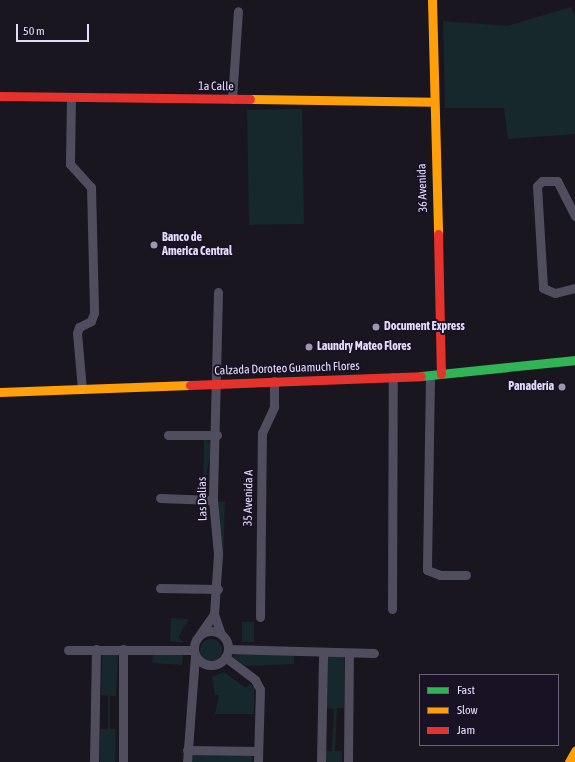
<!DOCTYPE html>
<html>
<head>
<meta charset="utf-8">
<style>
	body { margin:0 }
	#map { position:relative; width:575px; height:762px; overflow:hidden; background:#191620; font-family:"Asap Condensed",sans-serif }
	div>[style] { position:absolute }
	.green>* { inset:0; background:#16282b; transform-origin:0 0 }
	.round { border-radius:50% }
	.street>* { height:9px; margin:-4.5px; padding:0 4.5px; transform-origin:4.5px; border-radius:4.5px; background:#504d5f }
	.street>.ring { margin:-4.5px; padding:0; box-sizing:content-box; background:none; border:9px solid #504d5f; border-radius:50% }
	.fast>* { height:9px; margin:-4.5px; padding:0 4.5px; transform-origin:4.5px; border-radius:4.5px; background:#30b455 }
	.slow>* { height:9px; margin:-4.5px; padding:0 4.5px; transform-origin:4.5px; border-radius:4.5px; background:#ff9f0a }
	.jam>* { height:9px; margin:-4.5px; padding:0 4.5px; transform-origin:4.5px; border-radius:4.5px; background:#e5322d }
	.dots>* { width:11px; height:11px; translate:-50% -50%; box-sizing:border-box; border:2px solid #181224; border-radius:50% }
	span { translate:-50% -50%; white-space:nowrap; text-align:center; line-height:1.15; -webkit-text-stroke:4px #181224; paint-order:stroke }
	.street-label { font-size:12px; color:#e3dbfa }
	.poi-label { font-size:12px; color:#e3dbfa; font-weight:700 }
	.left { translate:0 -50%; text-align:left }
	.right { translate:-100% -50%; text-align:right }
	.legend { position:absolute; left:419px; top:674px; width:140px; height:72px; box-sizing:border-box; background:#181224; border:1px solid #69627a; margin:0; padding:5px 7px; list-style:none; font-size:12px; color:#e3dbfa }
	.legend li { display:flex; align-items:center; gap:8px; height:20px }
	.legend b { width:20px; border:1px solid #69627a }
	.scale { position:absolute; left:16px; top:24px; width:73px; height:18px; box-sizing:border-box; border:2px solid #e3dbfa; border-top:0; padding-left:5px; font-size:12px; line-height:14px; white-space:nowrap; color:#e3dbfa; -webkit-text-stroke:3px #181224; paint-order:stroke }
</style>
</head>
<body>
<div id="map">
	<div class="green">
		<i style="clip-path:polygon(571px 7px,575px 17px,575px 134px,508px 139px,504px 108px,445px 108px,443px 21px,507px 26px)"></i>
		<i style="left:302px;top:109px;width:115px;height:55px;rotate:89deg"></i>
		<i style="clip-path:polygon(204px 436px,212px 447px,203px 491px)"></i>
		<i style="clip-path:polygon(217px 502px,225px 502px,223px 569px)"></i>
		<i style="clip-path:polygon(171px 618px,189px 619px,178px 637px,185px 643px,170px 641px)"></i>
		<i style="left:254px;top:622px;width:20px;height:12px;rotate:90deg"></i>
		<i class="round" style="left:200px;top:639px;width:22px;height:22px"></i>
		<i style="clip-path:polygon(240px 651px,294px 655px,294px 664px,245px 666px,233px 657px)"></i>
		<i style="clip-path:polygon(102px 652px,118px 652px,116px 696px,110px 696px,110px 729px,116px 729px,115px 762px,100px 762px,100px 729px,108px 729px,108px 696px,101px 695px)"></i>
		<i style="left:153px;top:652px;width:30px;height:11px;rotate:4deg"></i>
		<i style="clip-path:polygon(328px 656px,344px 657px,344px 708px,337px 708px,335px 751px,342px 751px,342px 762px,326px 762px,326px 751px,332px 751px,334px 709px,327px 708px)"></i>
		<i style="clip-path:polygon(224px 672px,246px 688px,250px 684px,254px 687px,254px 714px,215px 714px,219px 695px,215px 695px,212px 677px)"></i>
		<i style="left:191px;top:754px;width:61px;height:8px"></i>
	</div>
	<div class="street">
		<i style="left:71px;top:97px;width:67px;rotate:90.9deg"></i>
		<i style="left:70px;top:164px;width:31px;rotate:48deg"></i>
		<i style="left:91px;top:187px;width:126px;rotate:88.6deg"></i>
		<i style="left:94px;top:313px;width:9px;rotate:111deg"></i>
		<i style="left:91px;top:321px;width:13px;rotate:153deg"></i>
		<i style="left:79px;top:327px;width:6px;rotate:108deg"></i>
		<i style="left:77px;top:333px;width:56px;rotate:84.9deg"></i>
		<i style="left:232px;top:99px;width:88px;rotate:-86.1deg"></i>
		<i style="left:575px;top:216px;width:39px;rotate:-117deg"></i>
		<i style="left:557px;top:181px;width:15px;rotate:180deg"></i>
		<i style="left:542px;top:181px;width:7px;rotate:135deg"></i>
		<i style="left:537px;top:186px;width:102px;rotate:86.6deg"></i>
		<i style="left:543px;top:288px;width:13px;rotate:23deg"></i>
		<i style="left:555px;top:293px;width:21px;rotate:-14deg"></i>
		<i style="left:218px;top:292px;width:208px;rotate:91.4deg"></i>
		<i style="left:213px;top:500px;width:54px;rotate:84.7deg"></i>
		<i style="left:218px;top:554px;width:60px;rotate:93.8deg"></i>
		<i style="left:214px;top:614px;width:21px;rotate:71deg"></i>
		<i style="left:430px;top:376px;width:194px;rotate:90.9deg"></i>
		<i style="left:427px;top:570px;width:14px;rotate:21deg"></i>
		<i style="left:440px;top:575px;width:26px"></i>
		<i style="left:168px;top:435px;width:49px"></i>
		<i style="left:160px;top:498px;width:53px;rotate:2.2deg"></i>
		<i style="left:160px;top:588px;width:58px;rotate:1deg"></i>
		<i style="left:392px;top:609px;width:232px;rotate:-89.8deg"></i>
		<i style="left:260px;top:617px;width:184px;rotate:-89.4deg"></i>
		<i style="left:262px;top:433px;width:29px;rotate:-65deg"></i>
		<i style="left:274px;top:407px;width:26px;rotate:-90deg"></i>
		<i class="ring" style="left:194px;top:631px;width:25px;height:25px"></i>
		<i style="left:200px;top:634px;width:24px;rotate:-55deg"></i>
		<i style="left:228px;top:649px;width:146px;rotate:1.6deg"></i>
		<i style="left:68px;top:650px;width:125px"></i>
		<i style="left:225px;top:657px;width:38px;rotate:37deg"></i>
		<i style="left:255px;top:680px;width:10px;rotate:61deg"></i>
		<i style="left:260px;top:689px;width:73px;rotate:91.6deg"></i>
		<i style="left:187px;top:750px;width:71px;rotate:0.8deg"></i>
		<i style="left:94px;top:762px;width:113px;rotate:-89deg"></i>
		<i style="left:123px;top:762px;width:113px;rotate:-90deg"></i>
		<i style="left:187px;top:762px;width:106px;rotate:-85.7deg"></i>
		<i style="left:321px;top:762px;width:109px;rotate:-88.9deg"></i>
		<i style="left:348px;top:762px;width:109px;rotate:-89.5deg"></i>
	</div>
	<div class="fast">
		<i style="left:421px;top:376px;width:155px;rotate:-5.9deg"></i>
	</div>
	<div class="slow">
		<i style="left:432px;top:0;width:234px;rotate:88.5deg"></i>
		<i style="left:250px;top:99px;width:182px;rotate:0.9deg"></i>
		<i style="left:0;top:392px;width:190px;rotate:-2.1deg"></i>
		<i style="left:569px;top:762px;width:13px;rotate:-61deg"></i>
	</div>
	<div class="jam">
		<i style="left:0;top:96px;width:250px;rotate:0.7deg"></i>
		<i style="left:438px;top:234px;width:140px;rotate:88.8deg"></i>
		<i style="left:190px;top:385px;width:231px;rotate:-2.2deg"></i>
	</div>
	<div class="dots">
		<i style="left:154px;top:245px;background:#9c96ae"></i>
		<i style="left:376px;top:327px;background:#9c96ae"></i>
		<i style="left:309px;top:347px;background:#9c96ae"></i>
		<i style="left:562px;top:387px;background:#9c96ae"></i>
	</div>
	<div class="street-label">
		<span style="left:216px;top:87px;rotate:1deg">1a Calle</span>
		<span style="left:423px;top:188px;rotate:-92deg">36 Avenida</span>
		<span style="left:287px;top:369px;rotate:-2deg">Calzada Doroteo Guamuch Flores</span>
		<span style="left:249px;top:498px;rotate:-89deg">35 Avenida A</span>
		<span style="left:203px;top:499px;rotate:-91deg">Las Dalias</span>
	</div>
	<div class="poi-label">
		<span class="left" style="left:162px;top:245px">Banco de<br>America Central</span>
		<span class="left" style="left:384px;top:327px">Document Express</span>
		<span class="left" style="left:317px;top:347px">Laundry Mateo Flores</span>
		<span class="right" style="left:554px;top:387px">Panadería</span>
	</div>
	<ul class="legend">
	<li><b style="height:5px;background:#30b455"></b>Fast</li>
	<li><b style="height:5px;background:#ff9f0a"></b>Slow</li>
	<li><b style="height:5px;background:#e5322d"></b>Jam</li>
	</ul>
	<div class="scale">50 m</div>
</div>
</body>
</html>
